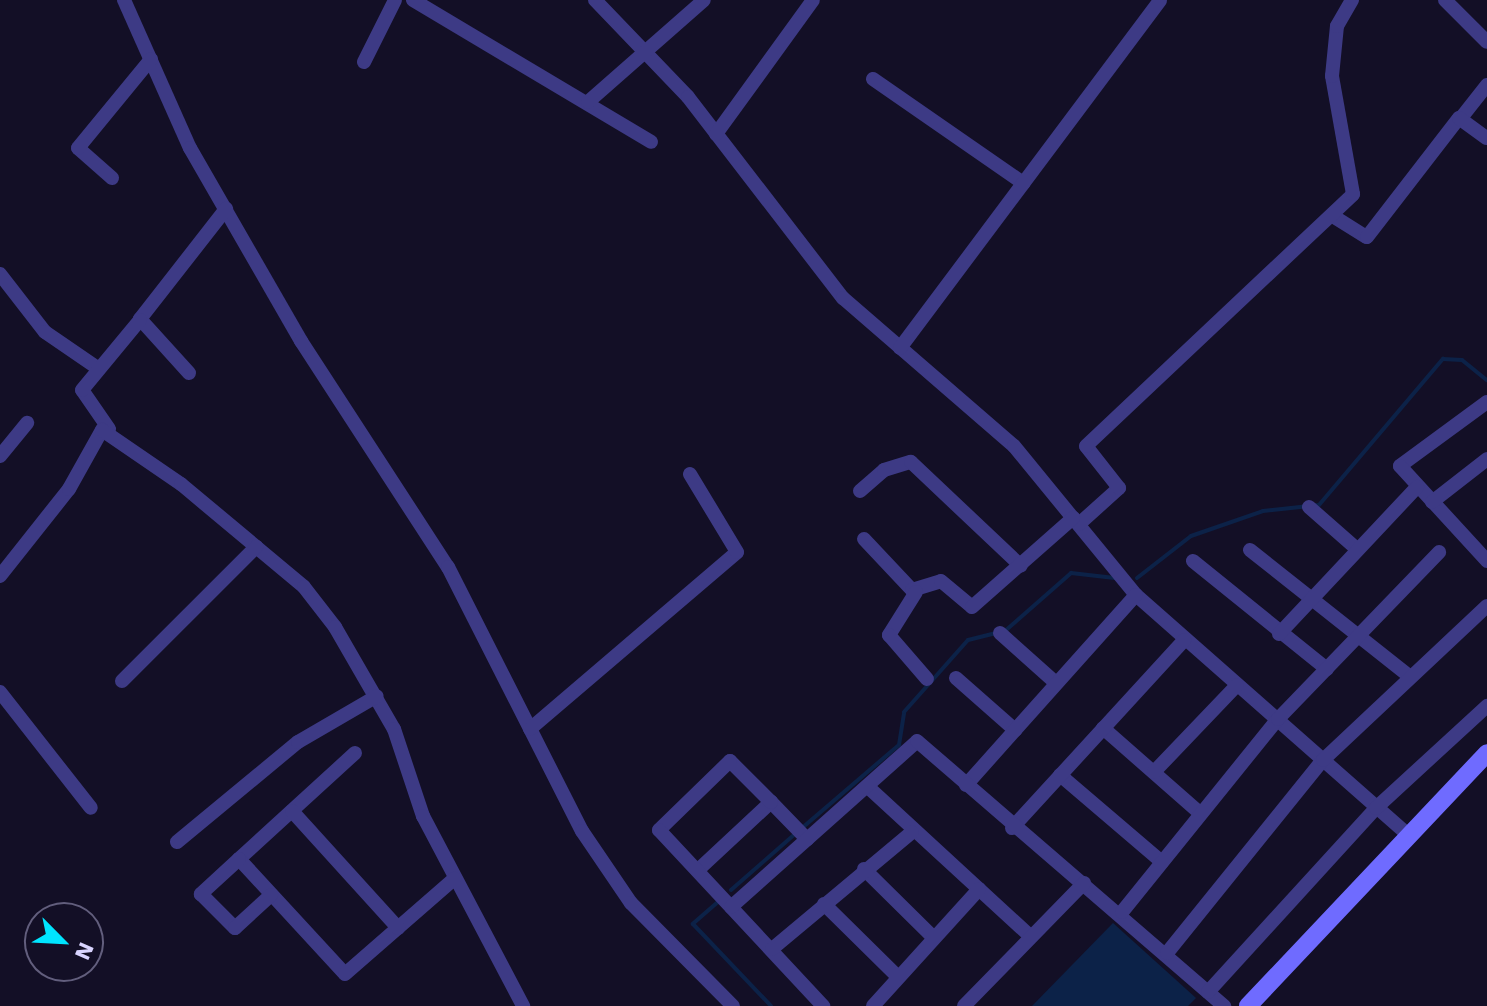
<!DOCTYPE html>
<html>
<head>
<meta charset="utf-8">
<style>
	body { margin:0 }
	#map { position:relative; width:1487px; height:1006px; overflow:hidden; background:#130f26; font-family:"Work Sans",sans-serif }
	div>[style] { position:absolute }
	.water>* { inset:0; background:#0c2248 }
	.stream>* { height:4px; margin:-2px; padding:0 2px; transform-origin:2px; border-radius:2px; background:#0c2248 }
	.street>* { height:14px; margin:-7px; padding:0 7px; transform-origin:7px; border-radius:7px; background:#3d3a85 }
	.secondary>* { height:18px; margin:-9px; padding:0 9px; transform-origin:9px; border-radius:9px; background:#6f6bff }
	span { translate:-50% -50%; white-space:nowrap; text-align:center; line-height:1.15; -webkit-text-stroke:7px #130f26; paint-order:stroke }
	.north { position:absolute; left:24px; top:902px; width:80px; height:80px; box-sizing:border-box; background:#130f26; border:2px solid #625e7d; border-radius:50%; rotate:114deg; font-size:22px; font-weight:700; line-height:32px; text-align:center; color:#d9d4ff }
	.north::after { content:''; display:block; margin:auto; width:28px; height:36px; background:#00e5ff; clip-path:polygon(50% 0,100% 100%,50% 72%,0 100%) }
</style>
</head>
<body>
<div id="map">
	<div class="water">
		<div style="clip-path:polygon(1113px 923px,1196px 998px,1188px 1006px,1032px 1006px)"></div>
	</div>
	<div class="stream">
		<div style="left:1137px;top:578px;width:68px;rotate:-37.9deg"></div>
		<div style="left:1191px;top:536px;width:76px;rotate:-19.1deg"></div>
		<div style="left:1263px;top:511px;width:56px;rotate:-6.1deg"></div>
		<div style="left:1319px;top:505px;width:192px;rotate:-49.7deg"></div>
		<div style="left:1443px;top:359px;width:19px;rotate:3deg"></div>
		<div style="left:1462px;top:360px;width:32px;rotate:39deg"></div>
		<div style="left:1005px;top:631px;width:88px;rotate:-41.3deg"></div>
		<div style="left:1071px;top:573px;width:44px;rotate:6.5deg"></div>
		<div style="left:802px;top:828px;width:128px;rotate:-40.6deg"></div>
		<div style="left:899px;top:745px;width:33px;rotate:-81deg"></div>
		<div style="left:904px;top:712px;width:96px;rotate:-48.4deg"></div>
		<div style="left:968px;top:640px;width:30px;rotate:-14deg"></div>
		<div style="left:731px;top:890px;width:85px;rotate:-41.2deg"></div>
		<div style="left:719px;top:901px;width:35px;rotate:139deg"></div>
		<div style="left:693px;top:924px;width:113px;rotate:46.4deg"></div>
	</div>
	<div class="street">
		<div style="left:124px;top:0;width:162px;rotate:66deg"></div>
		<div style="left:190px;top:148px;width:223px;rotate:60.1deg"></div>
		<div style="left:301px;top:341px;width:270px;rotate:57deg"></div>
		<div style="left:448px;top:567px;width:296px;rotate:63.1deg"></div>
		<div style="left:582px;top:831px;width:87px;rotate:55.8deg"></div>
		<div style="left:631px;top:903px;width:145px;rotate:45.3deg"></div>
		<div style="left:413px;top:0;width:277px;rotate:30.8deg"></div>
		<div style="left:595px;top:0;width:134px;rotate:46.2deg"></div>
		<div style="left:688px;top:97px;width:254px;rotate:52.4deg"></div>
		<div style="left:843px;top:298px;width:226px;rotate:40.9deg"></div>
		<div style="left:1014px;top:446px;width:193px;rotate:50.7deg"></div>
		<div style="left:1136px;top:595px;width:363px;rotate:41.4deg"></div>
		<div style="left:1445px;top:0;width:59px;rotate:45deg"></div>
		<div style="left:364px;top:62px;width:69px;rotate:-63.4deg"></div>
		<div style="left:873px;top:79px;width:183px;rotate:34.7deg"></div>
		<div style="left:588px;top:102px;width:154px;rotate:-41.3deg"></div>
		<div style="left:1461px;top:118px;width:42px;rotate:-51.8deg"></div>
		<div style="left:716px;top:134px;width:165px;rotate:-54.1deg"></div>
		<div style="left:112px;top:178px;width:45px;rotate:-138.6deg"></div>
		<div style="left:78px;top:148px;width:115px;rotate:-50.6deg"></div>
		<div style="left:1336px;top:218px;width:36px;rotate:32deg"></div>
		<div style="left:1367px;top:237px;width:150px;rotate:-52.3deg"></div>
		<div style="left:1459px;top:118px;width:34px;rotate:36deg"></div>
		<div style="left:0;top:274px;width:73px;rotate:52.2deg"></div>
		<div style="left:45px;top:332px;width:65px;rotate:34.4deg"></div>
		<div style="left:900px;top:348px;width:434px;rotate:-53.2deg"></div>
		<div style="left:189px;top:373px;width:73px;rotate:-132.2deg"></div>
		<div style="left:140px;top:319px;width:140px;rotate:-52deg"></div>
		<div style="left:1487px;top:402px;width:108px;rotate:143.7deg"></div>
		<div style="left:1400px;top:466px;width:129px;rotate:47.5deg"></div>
		<div style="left:109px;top:429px;width:47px;rotate:-124.7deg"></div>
		<div style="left:82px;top:390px;width:91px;rotate:-50.4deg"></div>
		<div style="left:0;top:456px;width:43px;rotate:-50.7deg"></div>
		<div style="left:860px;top:491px;width:32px;rotate:-41deg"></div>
		<div style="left:884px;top:470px;width:28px;rotate:-17deg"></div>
		<div style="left:911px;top:462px;width:151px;rotate:43.4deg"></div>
		<div style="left:1432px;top:502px;width:70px;rotate:-38deg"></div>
		<div style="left:1309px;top:507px;width:64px;rotate:41.2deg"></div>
		<div style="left:1079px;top:524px;width:54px;rotate:-42deg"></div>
		<div style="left:1119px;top:488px;width:53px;rotate:-128.2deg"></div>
		<div style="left:1086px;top:446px;width:367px;rotate:-43.3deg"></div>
		<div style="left:1353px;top:194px;width:120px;rotate:-100.1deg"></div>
		<div style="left:1332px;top:76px;width:50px;rotate:-84.3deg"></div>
		<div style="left:1337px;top:26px;width:30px;rotate:-60deg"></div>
		<div style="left:864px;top:539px;width:70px;rotate:46.7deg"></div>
		<div style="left:912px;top:590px;width:30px;rotate:-17deg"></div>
		<div style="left:941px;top:581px;width:40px;rotate:40deg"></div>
		<div style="left:972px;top:607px;width:135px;rotate:-41.4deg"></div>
		<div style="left:1250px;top:550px;width:203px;rotate:38.4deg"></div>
		<div style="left:1193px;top:561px;width:172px;rotate:38.9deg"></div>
		<div style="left:0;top:576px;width:111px;rotate:-51.6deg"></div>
		<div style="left:69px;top:489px;width:68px;rotate:-60.8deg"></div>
		<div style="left:102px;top:430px;width:96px;rotate:34.4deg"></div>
		<div style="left:181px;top:484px;width:160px;rotate:39.9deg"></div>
		<div style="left:304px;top:587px;width:51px;rotate:52.2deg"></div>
		<div style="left:335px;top:627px;width:118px;rotate:60deg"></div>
		<div style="left:394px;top:729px;width:92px;rotate:71.6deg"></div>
		<div style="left:423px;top:816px;width:215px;rotate:62.2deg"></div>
		<div style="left:916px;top:592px;width:51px;rotate:122.1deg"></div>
		<div style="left:889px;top:635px;width:58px;rotate:49.2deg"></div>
		<div style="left:1000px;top:633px;width:75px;rotate:41.8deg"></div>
		<div style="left:1279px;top:634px;width:202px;rotate:-46.8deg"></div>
		<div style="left:956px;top:678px;width:79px;rotate:41.4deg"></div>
		<div style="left:122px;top:681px;width:190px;rotate:-45deg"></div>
		<div style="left:0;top:692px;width:147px;rotate:51.9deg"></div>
		<div style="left:1103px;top:728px;width:130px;rotate:41.3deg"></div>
		<div style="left:530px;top:729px;width:272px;rotate:-40.5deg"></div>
		<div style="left:737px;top:552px;width:91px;rotate:-121.1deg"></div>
		<div style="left:355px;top:753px;width:157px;rotate:137.6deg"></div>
		<div style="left:239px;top:859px;width:156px;rotate:47.3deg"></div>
		<div style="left:345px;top:974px;width:145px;rotate:-41.1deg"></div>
		<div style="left:1154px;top:772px;width:120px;rotate:-46.3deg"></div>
		<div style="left:1060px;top:775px;width:134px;rotate:40.5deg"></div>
		<div style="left:966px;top:785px;width:255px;rotate:-48.2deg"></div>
		<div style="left:868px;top:787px;width:220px;rotate:42.6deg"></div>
		<div style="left:771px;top:802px;width:52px;rotate:45.8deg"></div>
		<div style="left:292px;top:811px;width:158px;rotate:47.8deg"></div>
		<div style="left:1012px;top:828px;width:255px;rotate:-47.5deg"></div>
		<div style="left:177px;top:842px;width:157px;rotate:-39.6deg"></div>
		<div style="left:298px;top:742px;width:91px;rotate:-30.2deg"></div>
		<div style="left:239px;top:859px;width:52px;rotate:137.4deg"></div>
		<div style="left:201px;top:894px;width:48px;rotate:45deg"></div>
		<div style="left:235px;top:928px;width:49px;rotate:-42.5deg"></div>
		<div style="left:864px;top:869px;width:95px;rotate:44.6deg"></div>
		<div style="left:698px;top:870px;width:100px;rotate:-43deg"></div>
		<div style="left:771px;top:802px;width:58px;rotate:-135deg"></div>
		<div style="left:730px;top:761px;width:99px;rotate:135.8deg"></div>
		<div style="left:659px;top:830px;width:241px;rotate:47deg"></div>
		<div style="left:824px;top:904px;width:104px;rotate:44.6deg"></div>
		<div style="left:731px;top:907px;width:249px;rotate:-41.7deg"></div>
		<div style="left:917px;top:741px;width:406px;rotate:40.8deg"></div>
		<div style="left:1122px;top:912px;width:248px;rotate:-51.1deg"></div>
		<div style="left:1278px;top:719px;width:232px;rotate:-46deg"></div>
		<div style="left:772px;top:949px;width:182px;rotate:-39.9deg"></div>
		<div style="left:1167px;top:953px;width:248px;rotate:-51.1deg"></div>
		<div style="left:1323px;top:760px;width:225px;rotate:-43.2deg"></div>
		<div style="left:1208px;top:992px;width:249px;rotate:-47.6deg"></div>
		<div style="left:1376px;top:808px;width:151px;rotate:-42.6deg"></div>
		<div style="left:873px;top:1006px;width:158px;rotate:-47.8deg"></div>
		<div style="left:964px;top:1006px;width:172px;rotate:-45.7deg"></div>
	</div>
	<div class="secondary">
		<div style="left:1248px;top:1006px;width:348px;rotate:-46.6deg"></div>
	</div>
	<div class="north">N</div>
</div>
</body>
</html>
